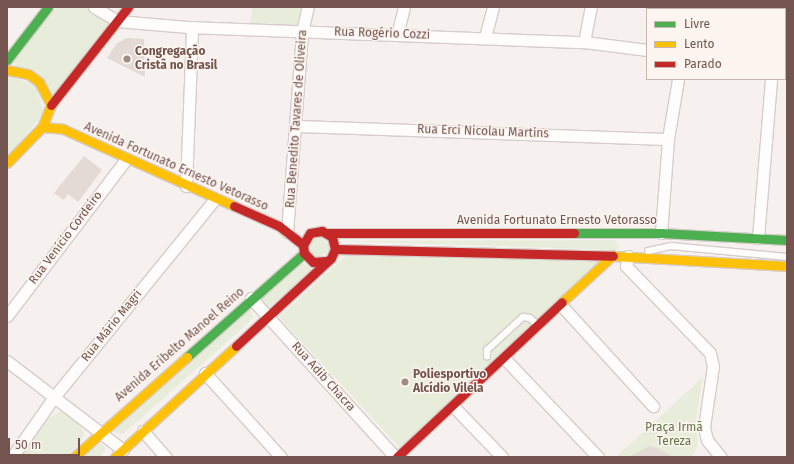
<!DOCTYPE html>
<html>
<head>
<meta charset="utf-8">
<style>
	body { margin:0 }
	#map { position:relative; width:794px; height:464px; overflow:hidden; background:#f6f1ee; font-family:"Fira Sans",sans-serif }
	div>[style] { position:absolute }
	.green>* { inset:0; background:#e8ecda }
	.building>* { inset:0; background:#e3d9d5 }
	.roads { filter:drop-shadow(1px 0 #d5cdca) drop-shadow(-1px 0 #d5cdca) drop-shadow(0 1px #d5cdca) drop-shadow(0 -1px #d5cdca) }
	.lane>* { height:5.5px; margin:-2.75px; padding:0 2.75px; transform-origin:2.75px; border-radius:2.75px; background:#fefdfc }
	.street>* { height:11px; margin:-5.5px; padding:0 5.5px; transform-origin:5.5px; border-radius:5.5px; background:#fefdfc }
	.fast>* { height:9px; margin:-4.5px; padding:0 4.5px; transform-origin:4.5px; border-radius:4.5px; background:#4caf50 }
	.slow>* { height:9px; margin:-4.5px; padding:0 4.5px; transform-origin:4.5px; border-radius:4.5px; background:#ffc107 }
	.jam>* { height:9px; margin:-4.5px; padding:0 4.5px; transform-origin:4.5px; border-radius:4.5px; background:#c62828 }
	.dots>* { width:11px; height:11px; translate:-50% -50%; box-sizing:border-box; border:2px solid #fdf5f0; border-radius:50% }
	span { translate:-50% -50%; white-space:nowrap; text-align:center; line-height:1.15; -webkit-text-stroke:3px #fdf5f0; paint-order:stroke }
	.street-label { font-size:12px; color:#73544f }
	.poi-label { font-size:12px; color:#73544f; font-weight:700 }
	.left { translate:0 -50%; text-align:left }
	.park-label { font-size:12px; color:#607749 }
	.frame { position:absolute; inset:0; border:8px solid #73544f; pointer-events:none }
	.legend { position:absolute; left:646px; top:8px; width:140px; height:72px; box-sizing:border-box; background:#fdf5f0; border:1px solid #c6b5b0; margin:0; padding:5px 7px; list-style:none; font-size:12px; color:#73544f }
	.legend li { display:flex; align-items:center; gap:8px; height:20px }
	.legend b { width:20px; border:1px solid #c6b5b0 }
	.scale { position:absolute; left:8px; top:438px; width:72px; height:18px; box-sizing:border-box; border:2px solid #73544f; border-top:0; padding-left:5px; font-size:12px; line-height:14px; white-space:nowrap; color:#73544f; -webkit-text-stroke:3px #fdf5f0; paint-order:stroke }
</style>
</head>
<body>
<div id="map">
	<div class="green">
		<div style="clip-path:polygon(55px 7px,85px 7px,110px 22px,53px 97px,12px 63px)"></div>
		<div style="clip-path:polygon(253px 7px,304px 7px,301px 26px,250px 23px)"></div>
		<div style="clip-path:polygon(7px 75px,36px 86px,44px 113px,7px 158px)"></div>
		<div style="clip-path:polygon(316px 234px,333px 249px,315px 259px,307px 242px)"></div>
		<div style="clip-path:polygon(614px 240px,619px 246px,617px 250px,334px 241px)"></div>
		<div style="clip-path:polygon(348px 254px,600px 261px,400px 448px,279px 317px)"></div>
		<div style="clip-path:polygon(303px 263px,313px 271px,266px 309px,259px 301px)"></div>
		<div style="clip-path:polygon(249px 306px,253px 317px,245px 326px,123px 434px,112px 432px)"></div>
		<div style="clip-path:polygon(703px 377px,696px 418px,698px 445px,692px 457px,616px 457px)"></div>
		<div style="clip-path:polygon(63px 410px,80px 425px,84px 433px,80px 443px,65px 457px,18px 457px,43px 421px)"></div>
		<div style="clip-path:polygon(101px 443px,106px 449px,100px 457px,82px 457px)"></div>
	</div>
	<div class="building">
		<div style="clip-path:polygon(127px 38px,144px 39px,145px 77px,107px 58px,117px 43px)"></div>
		<div style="clip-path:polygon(84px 156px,102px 170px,78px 202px,68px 194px,64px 200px,54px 193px)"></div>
		<div style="clip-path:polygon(650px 446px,657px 448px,673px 457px,628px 457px)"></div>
	</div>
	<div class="roads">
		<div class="lane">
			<div style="left:648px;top:251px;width:24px;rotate:-12deg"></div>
			<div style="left:671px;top:246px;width:117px;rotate:5.4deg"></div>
			<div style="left:487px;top:357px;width:7px;rotate:-90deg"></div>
			<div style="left:487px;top:350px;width:49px;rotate:-42.5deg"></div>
			<div style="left:523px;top:317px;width:7px;rotate:8deg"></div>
			<div style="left:530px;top:318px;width:9px;rotate:41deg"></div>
		</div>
		<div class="street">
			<div style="left:94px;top:7px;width:27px;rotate:31deg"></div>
			<div style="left:117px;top:21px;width:71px;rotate:4.8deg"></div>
			<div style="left:188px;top:27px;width:396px;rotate:2.2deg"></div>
			<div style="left:584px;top:42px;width:64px;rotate:7.2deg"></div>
			<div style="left:692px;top:9px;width:2px;rotate:-63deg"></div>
			<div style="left:785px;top:9px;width:2px;rotate:-90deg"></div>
			<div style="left:397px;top:35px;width:29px;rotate:-76deg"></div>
			<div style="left:485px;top:37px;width:31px;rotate:-75deg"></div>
			<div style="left:584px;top:42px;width:36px;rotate:-79deg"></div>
			<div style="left:785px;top:59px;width:2px"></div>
			<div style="left:297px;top:126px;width:371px;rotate:2deg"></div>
			<div style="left:186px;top:186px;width:159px;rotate:-87.8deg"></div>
			<div style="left:287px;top:232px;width:201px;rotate:-85.7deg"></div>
			<div style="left:302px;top:32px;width:26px;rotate:-77deg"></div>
			<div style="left:661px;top:233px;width:94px;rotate:-85.7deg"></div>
			<div style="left:668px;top:139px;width:61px;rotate:-80.5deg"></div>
			<div style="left:758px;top:238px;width:160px;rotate:-85.3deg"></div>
			<div style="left:628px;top:256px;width:10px;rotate:101deg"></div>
			<div style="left:626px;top:266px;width:121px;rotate:46deg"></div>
			<div style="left:710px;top:353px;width:13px;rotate:77deg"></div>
			<div style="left:713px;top:366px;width:62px;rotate:98.4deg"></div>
			<div style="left:704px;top:427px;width:13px;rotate:77deg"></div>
			<div style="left:707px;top:440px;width:22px;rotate:51deg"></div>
			<div style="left:251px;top:298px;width:215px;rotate:47.8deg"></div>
			<div style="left:561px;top:305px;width:137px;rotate:47.7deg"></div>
			<div style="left:7px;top:316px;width:197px;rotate:-52.8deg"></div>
			<div style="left:504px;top:358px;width:137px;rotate:46.5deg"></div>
			<div style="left:7px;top:361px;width:146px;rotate:37.5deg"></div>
			<div style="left:205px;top:373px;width:113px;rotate:47.9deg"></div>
			<div style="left:453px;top:406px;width:71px;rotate:46.1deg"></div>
			<div style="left:143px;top:431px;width:35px;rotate:49deg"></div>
			<div style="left:12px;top:457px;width:73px;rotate:-55deg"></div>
			<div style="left:54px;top:397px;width:255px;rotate:-50.9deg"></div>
		</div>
		<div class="fast">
			<div style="left:7px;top:60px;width:67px;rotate:-52.3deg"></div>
			<div style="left:574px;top:233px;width:87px"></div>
			<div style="left:661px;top:233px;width:126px;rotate:3.2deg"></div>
			<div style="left:187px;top:357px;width:157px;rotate:-41.6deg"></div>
		</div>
		<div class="slow">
			<div style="left:7px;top:70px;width:21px;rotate:11deg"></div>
			<div style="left:28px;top:74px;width:14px;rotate:36deg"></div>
			<div style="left:39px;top:82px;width:26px;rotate:62deg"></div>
			<div style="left:51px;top:105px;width:24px;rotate:112deg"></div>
			<div style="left:42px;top:127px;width:50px;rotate:134.2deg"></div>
			<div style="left:42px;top:127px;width:21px;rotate:5deg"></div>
			<div style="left:63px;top:129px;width:188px;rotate:24.2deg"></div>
			<div style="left:613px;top:256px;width:174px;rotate:3.3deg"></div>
			<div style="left:562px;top:302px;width:69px;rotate:-42.7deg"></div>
			<div style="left:74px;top:457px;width:151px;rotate:-41.5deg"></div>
			<div style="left:115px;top:457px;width:164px;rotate:-42.5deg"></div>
		</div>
		<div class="jam">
			<div style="left:51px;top:105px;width:125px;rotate:-51.8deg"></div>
			<div style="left:234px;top:206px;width:49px;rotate:24deg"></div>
			<div style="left:279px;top:226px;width:31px;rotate:38deg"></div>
			<div style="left:327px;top:233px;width:247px"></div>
			<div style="left:335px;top:249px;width:278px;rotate:1.4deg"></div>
			<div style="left:236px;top:346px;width:129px;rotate:-42.8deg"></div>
			<div style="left:331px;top:258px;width:10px;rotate:-66deg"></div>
			<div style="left:335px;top:249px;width:12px;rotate:-104deg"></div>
			<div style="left:332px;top:237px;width:12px;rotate:-149deg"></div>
			<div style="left:322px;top:231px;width:12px;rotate:171deg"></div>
			<div style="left:310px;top:233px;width:14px;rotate:120deg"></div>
			<div style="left:303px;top:245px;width:8px;rotate:83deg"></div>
			<div style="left:304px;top:253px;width:13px;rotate:45deg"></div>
			<div style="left:313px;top:262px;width:13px;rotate:-4deg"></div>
			<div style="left:397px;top:457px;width:226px;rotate:-43.2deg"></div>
		</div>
	</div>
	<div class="dots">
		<div style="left:127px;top:59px;background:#a18b87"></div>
		<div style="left:405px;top:382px;background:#a18b87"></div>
	</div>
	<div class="street-label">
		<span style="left:382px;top:34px;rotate:2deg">Rua Rogério Cozzi</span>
		<span style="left:297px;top:119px;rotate:-86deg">Rua Benedito Tavares de Oliveira</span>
		<span style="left:483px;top:132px;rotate:2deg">Rua Erci Nicolau Martins</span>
		<span style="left:176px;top:167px;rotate:24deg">Avenida Fortunato Ernesto Vetorasso</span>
		<span style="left:557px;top:221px">Avenida Fortunato Ernesto Vetorasso</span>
		<span style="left:66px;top:238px;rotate:-53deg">Rua Venício Cordeiro</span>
		<span style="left:112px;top:326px;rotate:-51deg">Rua Mário Magri</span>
		<span style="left:180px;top:345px;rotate:-41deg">Avenida Eribelto Manoel Reino</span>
		<span style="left:323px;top:377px;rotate:48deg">Rua Adib Chacra</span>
	</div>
	<div class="poi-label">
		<span class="left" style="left:135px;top:59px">Congregação<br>Cristã no Brasil</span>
		<span class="left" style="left:413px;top:382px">Poliesportivo<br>Alcídio Vilela</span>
	</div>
	<div class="park-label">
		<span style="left:674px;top:435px">Praça Irmã<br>Tereza</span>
	</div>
	<div class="frame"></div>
	<ul class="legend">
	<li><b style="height:5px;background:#4caf50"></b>Livre</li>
	<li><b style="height:5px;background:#ffc107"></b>Lento</li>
	<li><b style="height:5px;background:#c62828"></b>Parado</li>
	</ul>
	<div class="scale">50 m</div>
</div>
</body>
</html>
